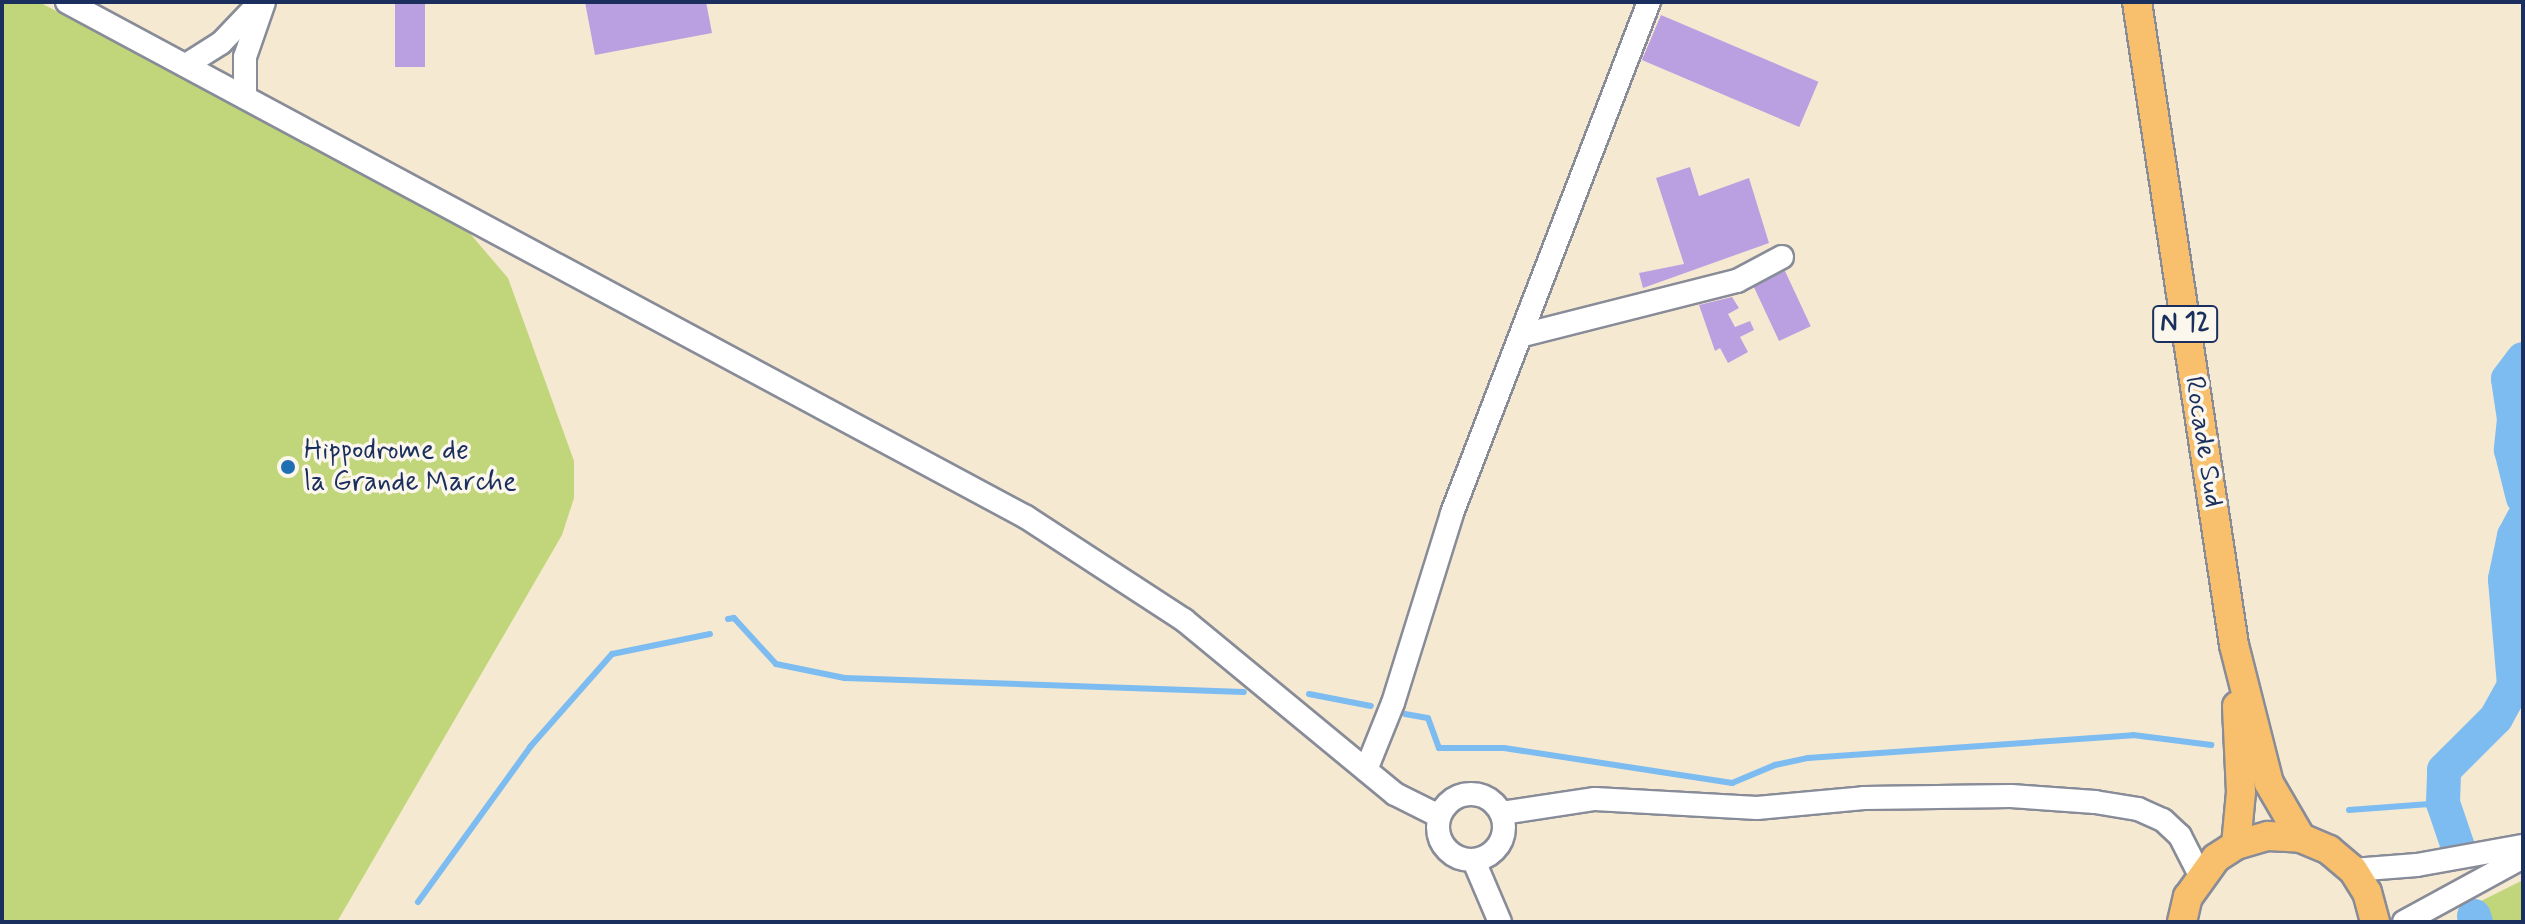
<!DOCTYPE html>
<html>
<head>
<meta charset="utf-8">
<style>
	body { margin:0 }
	#map { position:relative; width:2525px; height:924px; overflow:hidden; background:#f6e9d2; font-family:Mynerve,sans-serif }
	div>[style] { position:absolute }
	.green>* { inset:0; background:#c1d67a }
	.stream>* { height:6px; margin:-3px; padding:0 3px; transform-origin:3px; border-radius:3px; background:#7dbcf1 }
	.river>* { height:34px; margin:-17px; padding:0 17px; transform-origin:17px; border-radius:17px; background:#7dbcf1 }
	.building>* { inset:0; background:#baa0e1; transform-origin:0 0 }
	.roads { filter:drop-shadow(2px 0 #888c98) drop-shadow(-2px 0 #888c98) drop-shadow(0 2px #888c98) drop-shadow(0 -2px #888c98) }
	.minor>* { height:22px; margin:-11px; padding:0 11px; transform-origin:11px; border-radius:11px; background:#fff }
	.minor>.ring { margin:-11px; padding:0; box-sizing:content-box; background:none; border:22px solid #fff; border-radius:50% }
	.major>* { height:28px; margin:-14px; padding:0 14px; transform-origin:14px; border-radius:14px; background:#f8bf6c }
	.dots>* { width:22px; height:22px; translate:-50% -50%; box-sizing:border-box; border:4px solid #fbf7ec; border-radius:50% }
	span { translate:-50% -50%; white-space:nowrap; text-align:center; line-height:1.15; -webkit-text-stroke:7px #fbf7ec; paint-order:stroke }
	.shield-label span { padding:2px 6px; background:#fbf7ec; border:2px solid; border-radius:6px; -webkit-text-stroke-width:0 }
	.shield-label { font-size:26px; color:#1b2f5e; font-weight:700 }
	.street-label { font-size:28px; color:#1b2f5e }
	.poi-label { font-size:28px; color:#1b2f5e }
	.left { translate:0 -50%; text-align:left }
	.frame { position:absolute; inset:0; border:4px solid #1b2f5e; pointer-events:none }
</style>
</head>
<body>
<div id="map">
	<div class="green">
		<div style="clip-path:polygon(2px 2px,39px 2px,434px 211px,466px 229px,508px 278px,574px 461px,574px 498px,562px 535px,337px 922px,2px 922px)"></div>
		<div style="clip-path:polygon(2523px 880px,2523px 922px,2462px 922px,2457px 913px)"></div>
	</div>
	<div class="stream">
		<div style="left:728px;top:619px;width:6px;rotate:-9deg"></div>
		<div style="left:734px;top:618px;width:62px;rotate:47.6deg"></div>
		<div style="left:776px;top:664px;width:70px;rotate:11.5deg"></div>
		<div style="left:845px;top:678px;width:399px;rotate:2deg"></div>
		<div style="left:1309px;top:694px;width:63px;rotate:11deg"></div>
		<div style="left:1405px;top:714px;width:23px;rotate:10deg"></div>
		<div style="left:1428px;top:718px;width:32px;rotate:70deg"></div>
		<div style="left:1439px;top:748px;width:65px"></div>
		<div style="left:1504px;top:748px;width:231px;rotate:8.7deg"></div>
		<div style="left:1732px;top:783px;width:47px;rotate:-22.7deg"></div>
		<div style="left:1775px;top:765px;width:34px;rotate:-12deg"></div>
		<div style="left:1808px;top:758px;width:326px;rotate:-4deg"></div>
		<div style="left:2133px;top:735px;width:79px;rotate:7.3deg"></div>
		<div style="left:2349px;top:810px;width:94px;rotate:-4.3deg"></div>
		<div style="left:418px;top:902px;width:191px;rotate:-54.1deg"></div>
		<div style="left:530px;top:747px;width:124px;rotate:-48.6deg"></div>
		<div style="left:612px;top:654px;width:100px;rotate:-11.5deg"></div>
	</div>
	<div class="river">
		<div style="left:2523px;top:359px;width:25px;rotate:127deg"></div>
		<div style="left:2508px;top:379px;width:40px;rotate:81.5deg"></div>
		<div style="left:2514px;top:419px;width:31px;rotate:96deg"></div>
		<div style="left:2511px;top:450px;width:49px;rotate:76deg"></div>
		<div style="left:2458px;top:847px;width:46px;rotate:-108.8deg"></div>
		<div style="left:2443px;top:803px;width:33px;rotate:-88deg"></div>
		<div style="left:2444px;top:770px;width:74px;rotate:-45deg"></div>
		<div style="left:2496px;top:718px;width:38px;rotate:-61deg"></div>
		<div style="left:2514px;top:685px;width:106px;rotate:-94.9deg"></div>
		<div style="left:2505px;top:579px;width:44px;rotate:-78.2deg"></div>
		<div style="left:2514px;top:536px;width:19px;rotate:-62deg"></div>
		<div style="left:2474px;top:916px;width:6px;rotate:72deg"></div>
	</div>
	<div class="building">
		<div style="left:395px;top:2px;width:30px;height:65px"></div>
		<div style="clip-path:polygon(585px 2px,706px 2px,712px 33px,595px 55px)"></div>
		<div style="left:1661px;top:15px;width:171px;height:49px;rotate:23deg"></div>
		<div style="clip-path:polygon(1690px 167px,1699px 196px,1749px 178px,1769px 243px,1643px 288px,1639px 273px,1684px 264px,1656px 178px)"></div>
		<div style="left:1785px;top:271px;width:61px;height:35px;rotate:65deg"></div>
		<div style="clip-path:polygon(1732px 297px,1739px 308px,1728px 314px,1735px 327px,1750px 321px,1754px 330px,1740px 337px,1748px 352px,1728px 363px,1720px 348px,1715px 351px,1699px 305px)"></div>
	</div>
	<div class="roads">
		<div class="minor">
			<div style="left:67px;top:2px;width:1089px;rotate:28.24deg"></div>
			<div style="left:1026px;top:517px;width:189px;rotate:33.1deg"></div>
			<div style="left:1184px;top:620px;width:273px;rotate:39.5deg"></div>
			<div style="left:1395px;top:794px;width:49px;rotate:26.6deg"></div>
			<div style="left:186px;top:65px;width:41px;rotate:-32.2deg"></div>
			<div style="left:221px;top:43px;width:57px;rotate:-46.4deg"></div>
			<div style="left:245px;top:97px;width:40px;rotate:-90deg"></div>
			<div style="left:245px;top:57px;width:58px;rotate:-70.9deg"></div>
			<div style="left:1523px;top:335px;width:221px;rotate:-14.2deg"></div>
			<div style="left:1737px;top:281px;width:51px;rotate:-28.1deg"></div>
			<div style="left:1366px;top:770px;width:72px;rotate:-68.1deg"></div>
			<div style="left:1393px;top:703px;width:199px;rotate:-72.7deg"></div>
			<div style="left:1452px;top:513px;width:548px;rotate:-68.92deg"></div>
			<div class="ring" style="left:1438px;top:794px;width:44px;height:44px"></div>
			<div style="left:1502px;top:813px;width:94px;rotate:-8.6deg"></div>
			<div style="left:1595px;top:799px;width:162px;rotate:3.2deg"></div>
			<div style="left:1757px;top:808px;width:107px;rotate:-5.3deg"></div>
			<div style="left:1864px;top:798px;width:147px;rotate:-0.8deg"></div>
			<div style="left:2011px;top:796px;width:84px;rotate:4.1deg"></div>
			<div style="left:2095px;top:802px;width:44px;rotate:9.2deg"></div>
			<div style="left:2138px;top:809px;width:27px;rotate:24deg"></div>
			<div style="left:2163px;top:820px;width:23px;rotate:43deg"></div>
			<div style="left:2180px;top:836px;width:44px;rotate:62.9deg"></div>
			<div style="left:1474px;top:861px;width:66px;rotate:66.9deg"></div>
			<div style="left:2353px;top:870px;width:64px;rotate:-4.5deg"></div>
			<div style="left:2417px;top:865px;width:108px;rotate:-10.2deg"></div>
			<div style="left:2404px;top:922px;width:136px;rotate:-28.6deg"></div>
		</div>
		<div class="major">
			<div style="left:2137px;top:2px;width:650px;rotate:81.42deg"></div>
			<div style="left:2234px;top:645px;width:142px;rotate:75.8deg"></div>
			<div style="left:2269px;top:783px;width:64px;rotate:59.8deg"></div>
			<div style="left:2236px;top:845px;width:53px;rotate:-84.6deg"></div>
			<div style="left:2241px;top:792px;width:86px;rotate:-92.7deg"></div>
			<div style="left:2182px;top:922px;width:26px;rotate:-77deg"></div>
			<div style="left:2188px;top:897px;width:48px;rotate:-54.3deg"></div>
			<div style="left:2216px;top:858px;width:24px;rotate:-33deg"></div>
			<div style="left:2236px;top:845px;width:33px;rotate:-16deg"></div>
			<div style="left:2268px;top:836px;width:33px;rotate:3deg"></div>
			<div style="left:2301px;top:838px;width:30px;rotate:23deg"></div>
			<div style="left:2329px;top:850px;width:31px;rotate:40deg"></div>
			<div style="left:2353px;top:870px;width:26px;rotate:58deg"></div>
			<div style="left:2367px;top:892px;width:31px;rotate:75deg"></div>
		</div>
	</div>
	<div class="dots">
		<div style="left:288px;top:467px;background:#1f6fb2"></div>
	</div>
	<div class="shield-label">
		<span style="left:2185px;top:324px">N 12</span>
	</div>
	<div class="street-label">
		<span style="left:2203px;top:442px;rotate:81deg">Rocade Sud</span>
	</div>
	<div class="poi-label">
		<span class="left" style="left:304px;top:467px">Hippodrome de<br>la Grande Marche</span>
	</div>
	<div class="frame"></div>
</div>
</body>
</html>
